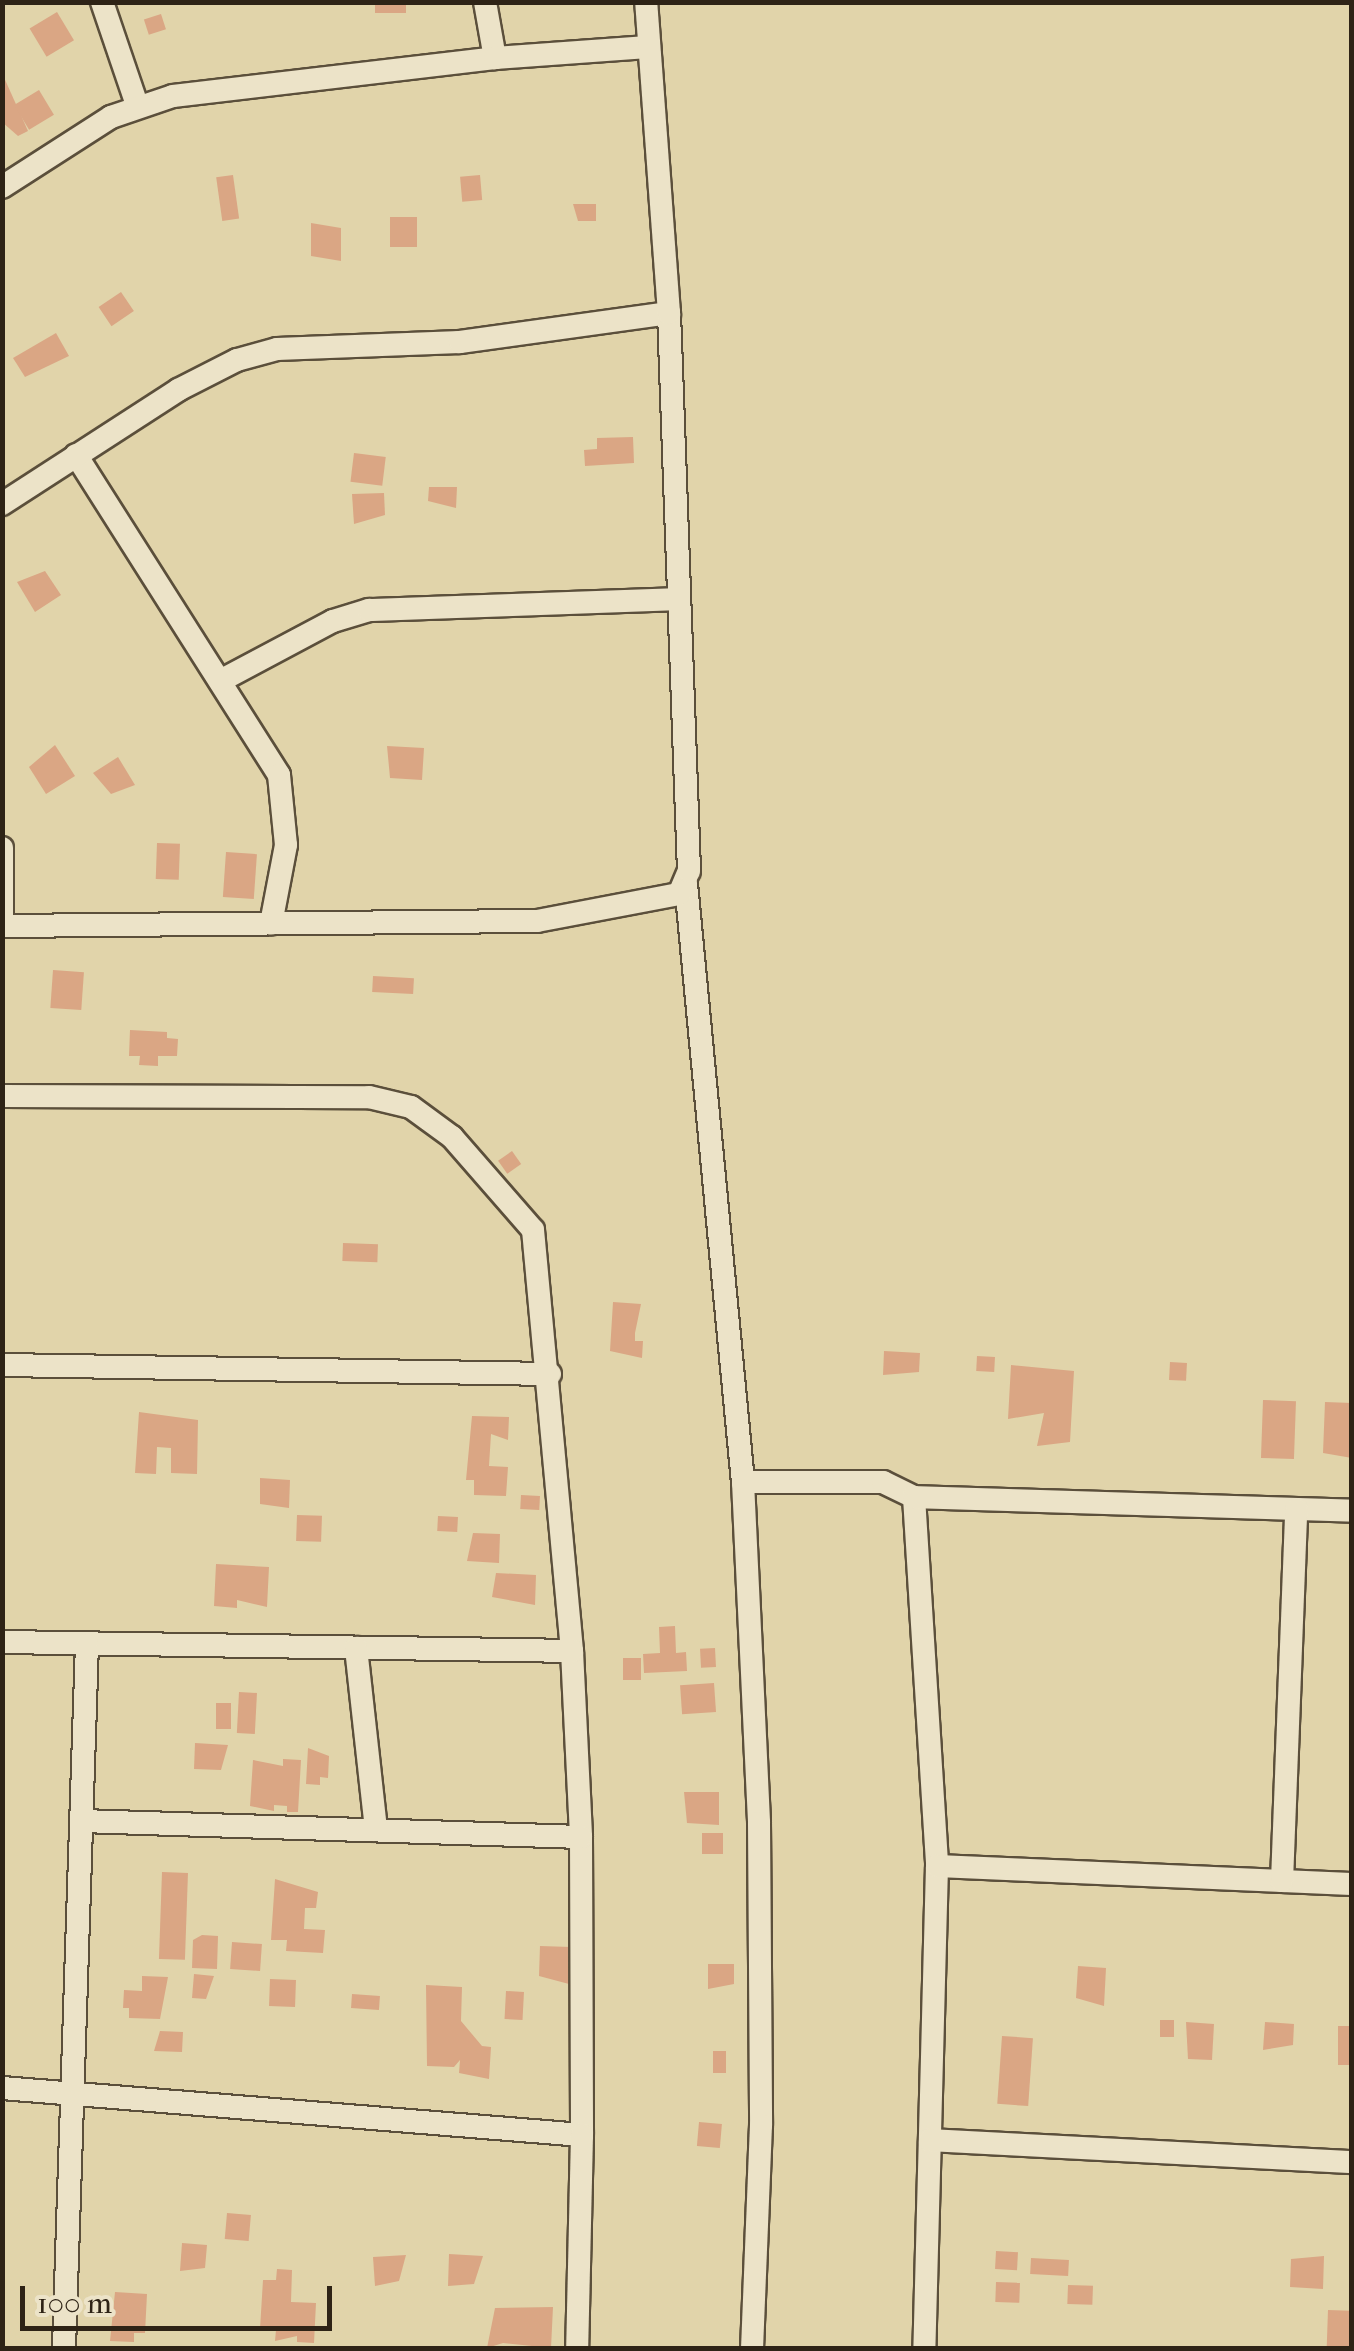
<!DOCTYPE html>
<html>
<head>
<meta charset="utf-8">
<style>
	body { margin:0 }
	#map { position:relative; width:1354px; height:2351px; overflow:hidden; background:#e1d4aa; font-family:"IM FELL French Canon",serif }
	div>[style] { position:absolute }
	.building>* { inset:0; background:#daa684; transform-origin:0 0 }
	.roads { filter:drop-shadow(2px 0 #5b4f3b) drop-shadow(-2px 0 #5b4f3b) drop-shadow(0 2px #5b4f3b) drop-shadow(0 -2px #5b4f3b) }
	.minor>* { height:22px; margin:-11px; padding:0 11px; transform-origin:11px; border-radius:11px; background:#ece3c8 }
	span { translate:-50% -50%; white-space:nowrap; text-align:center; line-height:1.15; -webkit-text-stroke:8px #ece3c8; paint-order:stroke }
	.frame { position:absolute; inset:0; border:5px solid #2e2316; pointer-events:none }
	.scale { position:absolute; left:20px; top:2286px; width:312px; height:45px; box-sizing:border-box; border:5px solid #2e2316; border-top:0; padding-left:12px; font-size:30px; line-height:35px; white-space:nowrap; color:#2e2316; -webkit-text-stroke:8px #ece3c8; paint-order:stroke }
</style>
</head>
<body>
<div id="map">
	<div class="building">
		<div style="left:375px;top:2px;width:31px;height:11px"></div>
		<div style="left:57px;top:12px;width:33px;height:32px;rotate:59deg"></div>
		<div style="left:161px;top:14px;width:16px;height:18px;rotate:72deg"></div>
		<div style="clip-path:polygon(2px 73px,28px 131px,18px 136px,2px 122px)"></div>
		<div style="left:39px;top:90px;width:29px;height:29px;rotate:59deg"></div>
		<div style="left:233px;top:175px;width:44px;height:17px;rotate:82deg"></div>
		<div style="left:480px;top:175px;width:25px;height:20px;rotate:85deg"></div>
		<div style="clip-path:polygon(573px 204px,596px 204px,596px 221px,578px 221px)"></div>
		<div style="left:390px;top:217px;width:27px;height:30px"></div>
		<div style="clip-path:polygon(311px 223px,341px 228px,341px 261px,311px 256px)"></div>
		<div style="left:121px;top:292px;width:23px;height:27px;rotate:56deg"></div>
		<div style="clip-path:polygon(56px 333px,69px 356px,25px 377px,13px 358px)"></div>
		<div style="clip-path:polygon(633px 437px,634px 463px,585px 466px,584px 450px,597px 449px,597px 438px)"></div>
		<div style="left:354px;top:453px;width:32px;height:29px;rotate:7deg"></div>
		<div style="clip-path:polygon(429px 487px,457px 487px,456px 508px,428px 501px)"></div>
		<div style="clip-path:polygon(384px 493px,385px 515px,354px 524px,352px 494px)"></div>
		<div style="clip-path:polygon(45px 571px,61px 595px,35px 612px,17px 582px)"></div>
		<div style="clip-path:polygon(55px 745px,75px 776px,46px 794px,29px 767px)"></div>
		<div style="clip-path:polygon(387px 746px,424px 748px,422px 780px,390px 778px)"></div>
		<div style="clip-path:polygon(118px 757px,135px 785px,111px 794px,93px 773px)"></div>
		<div style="left:157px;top:843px;width:23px;height:36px;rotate:2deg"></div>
		<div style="left:226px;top:852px;width:31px;height:45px;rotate:4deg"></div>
		<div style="left:53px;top:970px;width:31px;height:38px;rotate:4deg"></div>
		<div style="left:373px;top:976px;width:41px;height:16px;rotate:3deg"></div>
		<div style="clip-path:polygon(130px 1030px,167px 1032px,167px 1038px,178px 1039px,177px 1056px,158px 1056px,158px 1066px,139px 1065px,140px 1056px,129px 1056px)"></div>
		<div style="left:512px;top:1151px;width:16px;height:17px;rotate:55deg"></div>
		<div style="left:343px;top:1243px;width:35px;height:18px;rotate:2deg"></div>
		<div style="clip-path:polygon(613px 1302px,641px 1304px,635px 1333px,635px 1341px,643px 1341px,642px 1358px,610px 1351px)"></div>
		<div style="clip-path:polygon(884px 1351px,920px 1353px,919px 1372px,883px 1375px)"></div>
		<div style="left:977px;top:1356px;width:18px;height:15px;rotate:3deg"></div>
		<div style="left:1170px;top:1362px;width:17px;height:18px;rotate:3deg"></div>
		<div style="clip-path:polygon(1011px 1365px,1074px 1371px,1070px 1442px,1037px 1446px,1044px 1413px,1008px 1419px)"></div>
		<div style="left:1263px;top:1400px;width:33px;height:58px;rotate:2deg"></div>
		<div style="clip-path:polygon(1325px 1402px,1352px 1403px,1352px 1458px,1323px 1453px)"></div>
		<div style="clip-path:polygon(139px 1412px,198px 1420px,197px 1474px,171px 1473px,171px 1448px,157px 1447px,156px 1474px,135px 1473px)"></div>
		<div style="clip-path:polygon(472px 1416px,509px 1417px,508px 1440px,491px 1434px,489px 1466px,508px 1467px,506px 1496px,474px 1495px,474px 1480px,466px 1480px)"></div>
		<div style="clip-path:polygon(260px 1478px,290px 1480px,289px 1508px,260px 1504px)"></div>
		<div style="left:521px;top:1495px;width:19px;height:14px;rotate:3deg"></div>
		<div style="left:297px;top:1515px;width:25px;height:26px;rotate:2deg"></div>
		<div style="left:438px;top:1516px;width:20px;height:15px;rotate:3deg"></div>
		<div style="clip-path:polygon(473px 1533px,500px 1534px,499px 1563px,467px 1561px)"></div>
		<div style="clip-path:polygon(216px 1564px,269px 1567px,267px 1607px,237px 1600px,237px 1608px,214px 1606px)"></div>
		<div style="clip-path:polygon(496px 1573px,536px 1575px,535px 1605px,492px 1597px)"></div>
		<div style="clip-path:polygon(675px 1626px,676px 1653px,686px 1652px,687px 1671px,644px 1673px,643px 1654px,660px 1653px,659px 1627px)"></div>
		<div style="left:715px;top:1648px;width:19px;height:15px;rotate:87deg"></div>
		<div style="left:623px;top:1658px;width:18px;height:22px"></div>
		<div style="left:714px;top:1683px;width:29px;height:34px;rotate:86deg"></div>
		<div style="left:239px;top:1692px;width:18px;height:41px;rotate:3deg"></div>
		<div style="left:216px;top:1703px;width:15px;height:26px"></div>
		<div style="clip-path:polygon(195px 1743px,228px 1745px,221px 1770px,194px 1769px)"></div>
		<div style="clip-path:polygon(308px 1748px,329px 1756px,328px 1778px,320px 1777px,320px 1785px,306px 1784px)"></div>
		<div style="clip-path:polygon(283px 1759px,301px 1760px,298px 1812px,287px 1812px,287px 1806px,274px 1805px,274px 1811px,250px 1806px,253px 1760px,283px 1766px)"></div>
		<div style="clip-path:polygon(684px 1792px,719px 1792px,719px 1825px,687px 1823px)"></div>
		<div style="left:702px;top:1833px;width:21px;height:21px"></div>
		<div style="left:162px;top:1872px;width:26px;height:87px;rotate:2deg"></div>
		<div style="clip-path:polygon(275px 1879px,318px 1892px,316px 1908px,305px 1908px,304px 1929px,325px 1930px,323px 1953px,286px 1951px,287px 1940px,271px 1940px)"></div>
		<div style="clip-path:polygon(202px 1935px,218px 1936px,217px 1969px,192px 1968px,193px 1940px)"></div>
		<div style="left:232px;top:1942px;width:30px;height:27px;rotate:4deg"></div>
		<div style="clip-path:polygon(540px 1946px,571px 1947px,569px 1984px,539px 1976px)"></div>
		<div style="clip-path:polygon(708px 1964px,734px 1964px,734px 1984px,708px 1989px)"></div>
		<div style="clip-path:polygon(1078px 1966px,1106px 1968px,1104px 2006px,1076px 1998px)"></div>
		<div style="clip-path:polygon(194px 1974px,214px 1976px,206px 1999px,192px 1998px)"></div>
		<div style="clip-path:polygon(142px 1976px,168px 1977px,160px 2019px,129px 2018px,129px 2008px,123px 2008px,124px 1990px,142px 1991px)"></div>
		<div style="left:270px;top:1979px;width:26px;height:27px;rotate:2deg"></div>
		<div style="clip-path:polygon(426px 1985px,462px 1987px,461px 2021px,482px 2046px,491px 2047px,489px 2079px,459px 2073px,460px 2060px,454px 2067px,427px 2066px)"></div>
		<div style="left:506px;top:1991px;width:18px;height:28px;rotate:3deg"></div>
		<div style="left:352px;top:1994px;width:28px;height:14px;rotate:4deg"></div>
		<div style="left:1160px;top:2020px;width:14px;height:17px"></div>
		<div style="clip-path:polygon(1186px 2022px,1214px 2024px,1212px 2060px,1188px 2059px)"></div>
		<div style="clip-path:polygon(1265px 2022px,1294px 2024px,1293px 2045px,1263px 2050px)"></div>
		<div style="left:1338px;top:2026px;width:14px;height:39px"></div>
		<div style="clip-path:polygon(160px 2031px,183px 2032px,182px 2052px,154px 2051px)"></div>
		<div style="left:1002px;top:2036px;width:31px;height:68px;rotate:4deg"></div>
		<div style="left:713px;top:2051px;width:13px;height:22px"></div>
		<div style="left:699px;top:2122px;width:23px;height:24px;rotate:5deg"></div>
		<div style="left:227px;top:2213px;width:24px;height:26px;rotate:5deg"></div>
		<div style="clip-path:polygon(182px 2243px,207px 2245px,205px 2268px,180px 2271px)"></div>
		<div style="left:996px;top:2251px;width:22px;height:18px;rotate:3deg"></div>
		<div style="clip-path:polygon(449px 2254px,483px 2256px,474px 2284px,448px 2286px)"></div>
		<div style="clip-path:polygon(406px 2255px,399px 2281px,375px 2286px,373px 2257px)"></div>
		<div style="clip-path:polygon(1324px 2256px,1323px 2289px,1290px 2287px,1291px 2259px)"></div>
		<div style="left:1031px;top:2258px;width:38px;height:16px;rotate:3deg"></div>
		<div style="clip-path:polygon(277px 2269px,292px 2270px,291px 2302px,316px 2303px,314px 2343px,297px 2342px,297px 2336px,275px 2341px,276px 2330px,260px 2329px,263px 2280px,276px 2280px)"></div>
		<div style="left:996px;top:2282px;width:24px;height:20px;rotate:2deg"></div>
		<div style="left:1068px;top:2285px;width:25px;height:19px;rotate:2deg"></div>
		<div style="clip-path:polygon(115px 2292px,147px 2294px,145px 2333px,134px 2333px,134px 2342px,110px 2341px)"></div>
		<div style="clip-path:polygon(553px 2307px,551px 2348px,503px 2343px,487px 2348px,495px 2308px)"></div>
		<div style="left:1328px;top:2310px;width:23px;height:38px;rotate:2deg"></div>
	</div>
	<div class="roads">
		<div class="minor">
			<div style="left:102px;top:2px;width:109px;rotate:71.2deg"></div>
			<div style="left:485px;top:2px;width:57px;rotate:79.9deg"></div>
			<div style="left:2px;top:187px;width:130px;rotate:-32.7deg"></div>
			<div style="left:111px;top:117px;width:65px;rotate:-18.7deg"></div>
			<div style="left:173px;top:96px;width:324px;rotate:-6.7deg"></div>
			<div style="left:495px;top:58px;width:153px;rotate:-4.1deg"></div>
			<div style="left:76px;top:455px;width:379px;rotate:57.6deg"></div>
			<div style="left:279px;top:775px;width:70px;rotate:84.3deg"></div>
			<div style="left:286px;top:845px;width:80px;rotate:100.8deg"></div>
			<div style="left:2px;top:504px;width:210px;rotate:-32.9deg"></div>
			<div style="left:178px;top:390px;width:66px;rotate:-27deg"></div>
			<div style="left:237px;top:360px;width:41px;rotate:-15.4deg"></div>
			<div style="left:277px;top:349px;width:183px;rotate:-2.2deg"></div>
			<div style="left:460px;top:342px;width:211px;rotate:-7.9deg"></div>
			<div style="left:220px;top:681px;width:128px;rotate:-28deg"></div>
			<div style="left:333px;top:621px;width:38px;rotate:-17deg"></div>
			<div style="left:369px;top:610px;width:308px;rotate:-2deg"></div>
			<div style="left:2px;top:848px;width:68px;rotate:90deg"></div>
			<div style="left:686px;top:884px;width:601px;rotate:84.56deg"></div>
			<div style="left:743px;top:1482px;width:341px;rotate:87.3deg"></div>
			<div style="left:759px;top:1823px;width:302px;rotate:89.6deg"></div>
			<div style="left:761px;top:2125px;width:223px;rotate:92.3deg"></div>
			<div style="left:2px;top:926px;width:535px;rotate:-0.54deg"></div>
			<div style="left:537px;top:921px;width:145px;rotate:-10.8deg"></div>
			<div style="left:679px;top:894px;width:25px;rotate:-67deg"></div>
			<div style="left:689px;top:871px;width:558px;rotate:-92.05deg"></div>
			<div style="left:669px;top:313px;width:312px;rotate:-94.2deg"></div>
			<div style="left:2px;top:1096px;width:367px;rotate:0.2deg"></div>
			<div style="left:369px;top:1097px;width:43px;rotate:13.4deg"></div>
			<div style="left:411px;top:1107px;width:51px;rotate:36.2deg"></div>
			<div style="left:452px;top:1137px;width:123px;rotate:48.9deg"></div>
			<div style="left:533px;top:1230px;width:423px;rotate:84.7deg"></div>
			<div style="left:572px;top:1651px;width:186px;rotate:87.2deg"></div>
			<div style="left:581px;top:1837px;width:298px;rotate:89.8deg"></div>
			<div style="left:2px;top:1365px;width:548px;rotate:0.94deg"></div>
			<div style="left:743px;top:1482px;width:140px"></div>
			<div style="left:883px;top:1482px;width:34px;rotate:26deg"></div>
			<div style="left:914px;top:1497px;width:370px;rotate:86.4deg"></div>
			<div style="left:937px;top:1866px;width:482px;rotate:91.5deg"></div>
			<div style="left:914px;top:1497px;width:438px;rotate:1.8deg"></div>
			<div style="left:2px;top:1642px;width:570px;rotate:0.9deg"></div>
			<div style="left:356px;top:1648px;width:183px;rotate:83.7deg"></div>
			<div style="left:81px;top:1821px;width:500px;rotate:1.83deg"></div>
			<div style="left:937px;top:1866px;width:415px;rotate:2.5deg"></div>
			<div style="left:1282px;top:1881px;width:372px;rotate:-87.8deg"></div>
			<div style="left:2px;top:2088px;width:582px;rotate:4.63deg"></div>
			<div style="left:582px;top:2135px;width:213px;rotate:91.3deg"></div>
			<div style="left:930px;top:2140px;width:423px;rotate:3deg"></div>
			<div style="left:64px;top:2348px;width:703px;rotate:-88.13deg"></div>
		</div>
	</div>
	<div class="frame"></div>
	<div class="scale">100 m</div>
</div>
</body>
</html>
